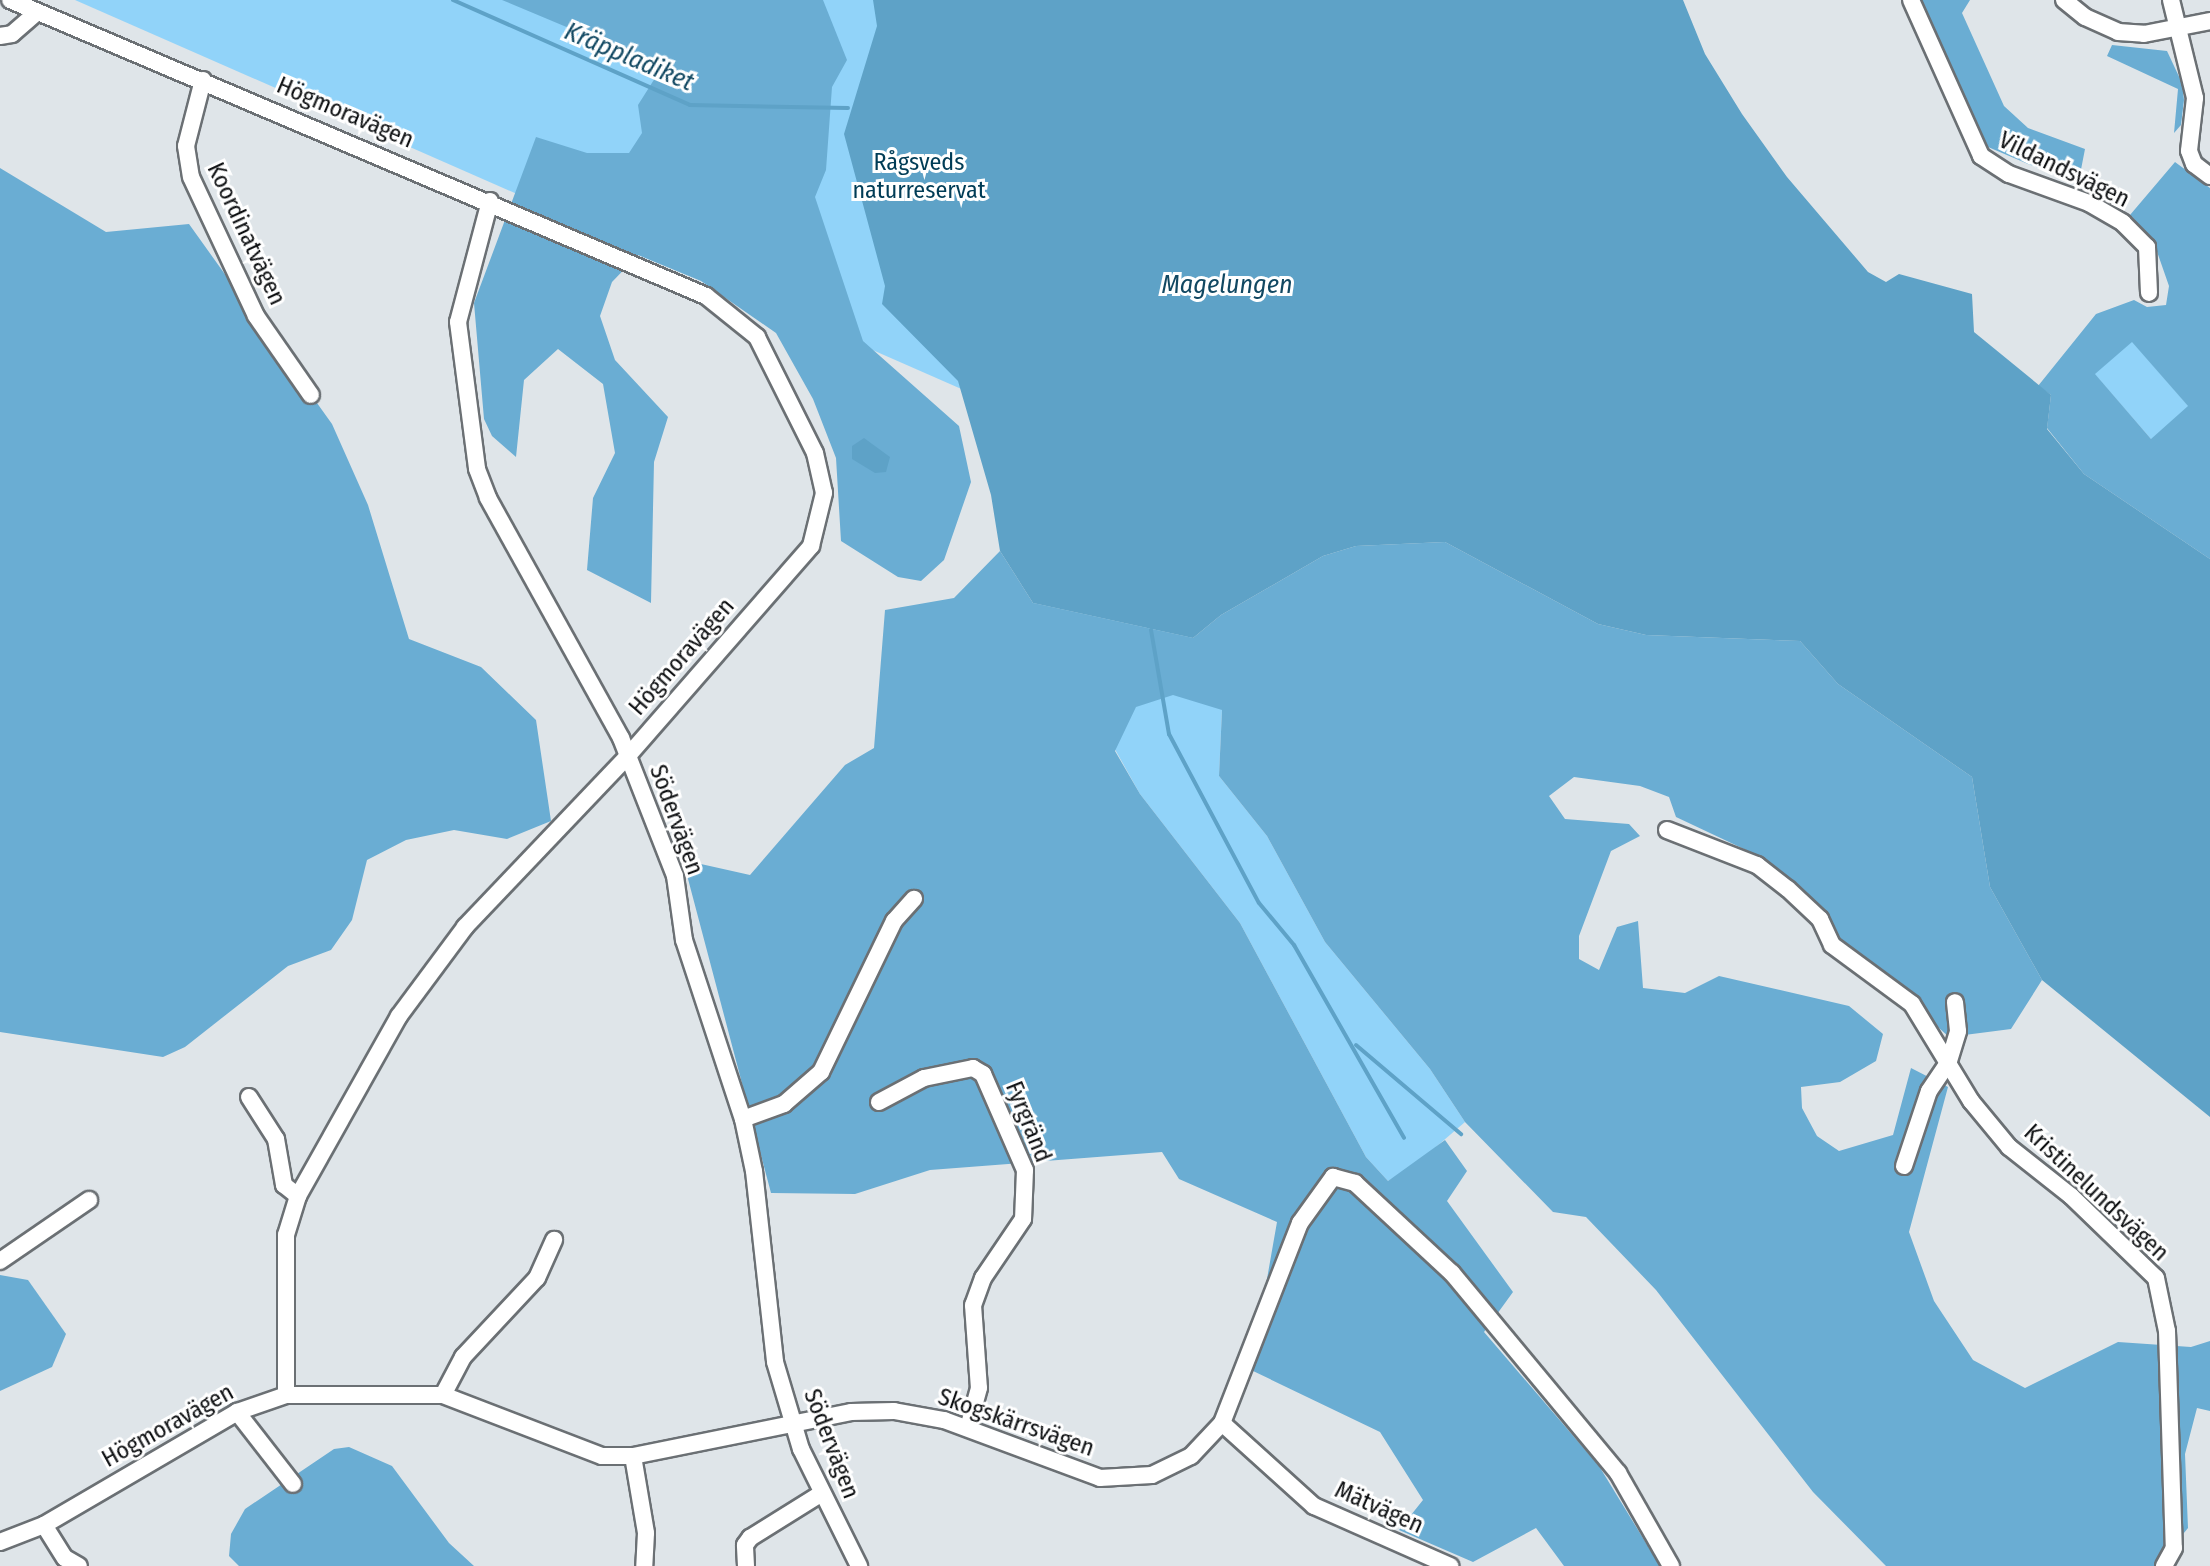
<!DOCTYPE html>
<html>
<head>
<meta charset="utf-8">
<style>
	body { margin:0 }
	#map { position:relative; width:2210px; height:1566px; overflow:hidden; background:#dfe5e9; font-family:"Fira Sans Condensed",sans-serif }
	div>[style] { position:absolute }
	.green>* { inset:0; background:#91d3f9; transform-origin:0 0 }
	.forest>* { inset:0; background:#6aadd3 }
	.water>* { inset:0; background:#5ea2c7 }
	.stream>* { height:4px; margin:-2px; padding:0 2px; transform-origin:2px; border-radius:2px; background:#5ea2c7 }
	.roads { filter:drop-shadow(2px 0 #6b7074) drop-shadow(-2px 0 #6b7074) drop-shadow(0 2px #6b7074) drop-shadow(0 -2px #6b7074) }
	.street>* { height:16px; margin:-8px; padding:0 8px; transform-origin:8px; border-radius:8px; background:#fff }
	span { translate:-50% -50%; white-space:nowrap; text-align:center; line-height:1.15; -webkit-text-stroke:6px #fff; paint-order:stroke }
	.street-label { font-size:24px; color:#0d0f11 }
	.park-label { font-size:24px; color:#003c56 }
	.water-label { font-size:26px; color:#114862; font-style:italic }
</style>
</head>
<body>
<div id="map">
	<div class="green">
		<div style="clip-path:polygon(75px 0,1235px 0,991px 402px)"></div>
		<div style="left:2132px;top:341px;width:87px;height:50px;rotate:49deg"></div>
		<div style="clip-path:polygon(1033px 603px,1193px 638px,1222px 710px,1219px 776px,1267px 836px,1325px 942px,1430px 1069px,1465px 1122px,1415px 1165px,1388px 1181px,1366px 1157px,1240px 923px,1140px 794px)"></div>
	</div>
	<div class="forest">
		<div style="clip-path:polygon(502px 0,823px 0,847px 60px,832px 87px,826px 170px,815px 197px,863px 341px,959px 426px,971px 482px,944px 560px,921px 581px,898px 577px,841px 541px,836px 458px,813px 399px,776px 333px,701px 281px,638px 255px,612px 282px,600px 316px,615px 360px,668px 417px,654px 462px,651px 603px,587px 570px,593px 498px,615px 453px,603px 384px,558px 349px,524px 380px,516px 457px,492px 436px,484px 419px,474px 303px,536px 137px,587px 153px,629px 153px,642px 133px,638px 105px,662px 67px)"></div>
		<div style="clip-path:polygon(1918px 0,1970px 0,1962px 13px,2004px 106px,2028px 128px,2085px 149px,2078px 185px,1988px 147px)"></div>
		<div style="clip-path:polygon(2112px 45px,2167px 51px,2182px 83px,2184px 100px,2181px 125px,2174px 133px,2178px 89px,2107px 56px)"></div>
		<div style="clip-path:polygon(evenodd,2175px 162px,2210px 188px,2210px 559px,2084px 474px,2047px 428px,2051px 395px,2038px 386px,2096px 314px,2134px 300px,2147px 307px,2166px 305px,2169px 286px,2154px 243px,2130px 215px,2175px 162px,2132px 342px,2188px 406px,2151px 439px,2095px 374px,2132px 342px)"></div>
		<div style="clip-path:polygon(0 168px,106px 232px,189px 224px,332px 424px,368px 505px,409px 639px,481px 667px,536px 720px,551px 821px,507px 839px,454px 830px,406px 840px,367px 860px,352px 920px,331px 950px,288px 966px,185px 1047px,163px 1057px,0 1032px)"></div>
		<div style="clip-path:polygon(1445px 542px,1598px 624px,1646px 635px,1800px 641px,1838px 684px,1972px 777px,1990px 887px,2042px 980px,2011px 1029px,1949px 1037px,1837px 936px,1805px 892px,1763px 858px,1676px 817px,1669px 797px,1640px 786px,1574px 777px,1549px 796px,1565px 819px,1629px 824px,1640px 836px,1611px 851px,1579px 936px,1579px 959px,1599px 970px,1617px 927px,1638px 921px,1643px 988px,1685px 993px,1719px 976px,1849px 1006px,1883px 1034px,1876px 1061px,1840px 1082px,1801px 1087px,1802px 1108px,1817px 1136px,1839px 1151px,1893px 1135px,1911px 1068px,1948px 1087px,1909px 1232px,1934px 1301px,1973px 1360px,2025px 1388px,2118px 1342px,2191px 1347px,2210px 1341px,2210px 1411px,2197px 1408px,2185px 1454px,2188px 1528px,2157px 1566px,1886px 1566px,1813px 1492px,1656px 1290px,1586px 1217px,1553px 1212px,1465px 1122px,1430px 1069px,1325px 942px,1267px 836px,1219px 776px,1222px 710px,1173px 695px,1136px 707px,1115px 751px,1140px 794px,1240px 923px,1366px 1157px,1388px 1181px,1445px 1140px,1467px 1171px,1447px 1201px,1513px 1292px,1484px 1332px,1599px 1466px,1660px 1566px,1564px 1566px,1536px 1528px,1473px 1562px,1399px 1530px,1423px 1500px,1380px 1432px,1251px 1370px,1277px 1222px,1179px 1179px,1162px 1152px,930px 1170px,855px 1194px,771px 1193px,683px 860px,750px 875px,845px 765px,874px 748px,885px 610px,954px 598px,1000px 551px,1033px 603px,1193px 638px,1221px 615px,1323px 556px,1356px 546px)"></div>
		<div style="clip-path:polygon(0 1275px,28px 1280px,66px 1334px,52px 1367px,0 1391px)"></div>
		<div style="clip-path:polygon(349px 1447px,392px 1466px,449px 1543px,474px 1566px,239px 1566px,229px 1556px,231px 1534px,245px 1509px,334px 1449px)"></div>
	</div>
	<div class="water">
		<div style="clip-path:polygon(873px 0,1683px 0,1705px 54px,1742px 114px,1787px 177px,1868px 272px,1886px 282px,1899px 274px,1972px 294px,1974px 332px,2051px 395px,2047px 429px,2084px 474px,2210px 559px,2210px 1117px,2042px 980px,1990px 887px,1972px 777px,1838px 684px,1800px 641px,1646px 635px,1598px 624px,1445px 542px,1356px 546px,1323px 556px,1221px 615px,1193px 638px,1033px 603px,1000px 551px,991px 495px,958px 381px,882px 304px,885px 286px,844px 134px,877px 26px)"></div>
		<div style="clip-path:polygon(864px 438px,890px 457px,886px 472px,875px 473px,852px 459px,852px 446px)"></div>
	</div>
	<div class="stream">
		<div style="left:453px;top:0;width:259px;rotate:23.9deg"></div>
		<div style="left:690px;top:105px;width:158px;rotate:1.1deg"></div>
		<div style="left:1151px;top:630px;width:106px;rotate:80.2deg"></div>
		<div style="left:1169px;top:734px;width:191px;rotate:62deg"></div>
		<div style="left:1259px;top:903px;width:55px;rotate:50.2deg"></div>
		<div style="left:1294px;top:945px;width:222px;rotate:60.3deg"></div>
		<div style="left:1356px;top:1045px;width:138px;rotate:40.3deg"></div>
	</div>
	<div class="roads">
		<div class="street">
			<div style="left:1911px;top:0;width:171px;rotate:65.8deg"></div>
			<div style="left:1981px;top:156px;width:33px;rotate:33deg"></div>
			<div style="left:2009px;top:174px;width:85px;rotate:19.9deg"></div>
			<div style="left:2089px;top:203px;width:39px;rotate:30deg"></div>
			<div style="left:2123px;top:223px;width:34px;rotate:45deg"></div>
			<div style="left:2147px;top:247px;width:46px;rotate:87.5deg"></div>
			<div style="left:2064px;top:0;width:27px;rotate:39deg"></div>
			<div style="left:2085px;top:17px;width:36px;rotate:24deg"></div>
			<div style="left:2118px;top:32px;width:26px;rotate:4deg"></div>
			<div style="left:2144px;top:34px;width:67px;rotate:-11.1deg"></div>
			<div style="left:2171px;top:0;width:101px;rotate:76.2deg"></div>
			<div style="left:2195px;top:98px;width:53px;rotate:96.5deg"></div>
			<div style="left:2189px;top:151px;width:14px;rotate:69deg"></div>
			<div style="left:2194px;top:164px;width:20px;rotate:37deg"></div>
			<div style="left:0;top:36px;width:12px;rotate:-9deg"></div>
			<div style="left:12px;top:34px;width:32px;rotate:-41deg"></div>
			<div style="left:203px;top:80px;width:68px;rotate:104.4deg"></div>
			<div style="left:186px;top:146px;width:31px;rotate:81deg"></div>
			<div style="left:191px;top:177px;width:153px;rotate:64.9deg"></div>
			<div style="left:256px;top:316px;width:96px;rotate:55.2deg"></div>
			<div style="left:490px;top:201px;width:125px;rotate:104.8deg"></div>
			<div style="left:458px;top:322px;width:148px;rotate:82.6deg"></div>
			<div style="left:477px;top:469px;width:31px;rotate:69deg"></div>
			<div style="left:488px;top:498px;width:274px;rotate:61deg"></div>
			<div style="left:621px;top:738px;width:148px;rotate:68.6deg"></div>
			<div style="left:675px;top:876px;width:65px;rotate:82deg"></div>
			<div style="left:684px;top:940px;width:188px;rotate:71.8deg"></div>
			<div style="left:743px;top:1119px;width:53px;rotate:78.1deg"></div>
			<div style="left:754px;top:1171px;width:192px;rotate:83.7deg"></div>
			<div style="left:775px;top:1362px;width:91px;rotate:73.4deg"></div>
			<div style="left:801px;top:1449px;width:131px;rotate:63.6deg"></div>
			<div style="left:1667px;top:830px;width:97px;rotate:21.3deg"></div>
			<div style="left:1757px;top:865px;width:39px;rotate:38deg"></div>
			<div style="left:1788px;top:889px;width:44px;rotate:43.2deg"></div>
			<div style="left:1820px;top:919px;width:29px;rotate:65deg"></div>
			<div style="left:1832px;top:945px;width:99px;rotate:36.4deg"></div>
			<div style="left:1912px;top:1004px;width:114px;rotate:58.7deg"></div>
			<div style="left:1971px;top:1101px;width:60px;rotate:50.4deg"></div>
			<div style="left:2009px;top:1147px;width:79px;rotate:38.3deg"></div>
			<div style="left:2071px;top:1196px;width:118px;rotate:44deg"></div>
			<div style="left:2156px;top:1278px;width:54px;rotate:78.3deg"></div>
			<div style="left:2167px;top:1331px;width:217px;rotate:88.2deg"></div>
			<div style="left:2174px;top:1548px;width:21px;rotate:119deg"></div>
			<div style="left:249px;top:1097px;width:50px;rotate:57.3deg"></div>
			<div style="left:276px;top:1139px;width:47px;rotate:80.1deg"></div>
			<div style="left:284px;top:1185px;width:18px;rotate:38deg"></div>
			<div style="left:879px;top:1102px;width:51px;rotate:-28.1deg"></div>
			<div style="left:924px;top:1078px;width:50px;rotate:-11.5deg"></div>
			<div style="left:973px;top:1068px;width:12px;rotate:31deg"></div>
			<div style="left:983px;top:1074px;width:105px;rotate:66.4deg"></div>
			<div style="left:1025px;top:1170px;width:49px;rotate:92.3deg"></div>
			<div style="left:1023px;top:1219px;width:71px;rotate:124.1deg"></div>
			<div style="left:983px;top:1278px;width:29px;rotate:110deg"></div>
			<div style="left:973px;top:1305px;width:83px;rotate:85.9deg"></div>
			<div style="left:979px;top:1388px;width:41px;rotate:105.4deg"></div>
			<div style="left:743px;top:1119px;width:44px;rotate:-20.1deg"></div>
			<div style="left:784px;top:1104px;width:49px;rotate:-40.9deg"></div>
			<div style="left:821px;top:1072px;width:168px;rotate:-64.2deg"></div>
			<div style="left:894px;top:921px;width:30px;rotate:-48deg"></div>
			<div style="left:1904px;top:1166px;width:79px;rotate:-71.6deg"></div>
			<div style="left:1929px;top:1091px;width:36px;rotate:-56deg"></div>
			<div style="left:1949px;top:1061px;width:31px;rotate:-73deg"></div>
			<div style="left:1958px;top:1031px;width:29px;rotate:-96deg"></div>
			<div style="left:0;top:1261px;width:108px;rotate:-34.4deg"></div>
			<div style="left:286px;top:1395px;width:157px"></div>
			<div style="left:443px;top:1395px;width:170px;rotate:21deg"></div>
			<div style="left:602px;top:1456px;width:31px"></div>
			<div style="left:633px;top:1456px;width:222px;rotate:-11.4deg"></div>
			<div style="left:851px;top:1412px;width:43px;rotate:-1.3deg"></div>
			<div style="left:894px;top:1411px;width:51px;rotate:10.2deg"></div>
			<div style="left:944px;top:1420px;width:166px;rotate:20.4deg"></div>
			<div style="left:1100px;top:1478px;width:52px;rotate:-3.3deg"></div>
			<div style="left:1152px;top:1475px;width:43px;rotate:-26deg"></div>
			<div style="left:1191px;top:1456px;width:45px;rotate:-46.8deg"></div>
			<div style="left:1222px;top:1423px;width:215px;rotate:-68.7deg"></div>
			<div style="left:1300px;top:1223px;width:57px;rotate:-54.3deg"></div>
			<div style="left:1333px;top:1177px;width:23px;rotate:15deg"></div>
			<div style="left:1355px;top:1183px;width:132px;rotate:42.9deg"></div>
			<div style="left:1452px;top:1273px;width:260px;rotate:50.3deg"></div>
			<div style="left:1618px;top:1473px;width:107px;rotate:60.3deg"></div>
			<div style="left:443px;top:1395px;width:43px;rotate:-62.2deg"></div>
			<div style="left:463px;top:1357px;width:108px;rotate:-46.9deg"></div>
			<div style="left:537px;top:1278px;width:42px;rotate:-65.9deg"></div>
			<div style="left:237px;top:1412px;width:91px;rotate:52.1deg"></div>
			<div style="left:1222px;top:1423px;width:124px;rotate:42.1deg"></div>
			<div style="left:1314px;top:1506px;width:149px;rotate:23.8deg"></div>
			<div style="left:633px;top:1456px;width:78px;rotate:80.4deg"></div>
			<div style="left:646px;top:1533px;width:33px;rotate:93deg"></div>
			<div style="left:44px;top:1525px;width:39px;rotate:58deg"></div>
			<div style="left:65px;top:1558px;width:16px;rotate:30deg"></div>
			<div style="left:0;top:1542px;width:47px;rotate:-21.1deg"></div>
			<div style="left:44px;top:1525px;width:224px;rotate:-30.3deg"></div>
			<div style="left:237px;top:1412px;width:52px;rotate:-19.1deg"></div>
			<div style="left:286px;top:1395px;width:160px;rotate:-90deg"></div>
			<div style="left:286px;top:1235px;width:41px;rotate:-72.9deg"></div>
			<div style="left:298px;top:1196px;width:206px;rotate:-60.7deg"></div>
			<div style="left:399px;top:1016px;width:111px;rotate:-53.4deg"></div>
			<div style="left:465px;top:927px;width:235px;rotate:-46.4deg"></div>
			<div style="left:627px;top:757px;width:280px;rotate:-48.9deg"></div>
			<div style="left:811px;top:546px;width:55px;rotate:-76.2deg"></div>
			<div style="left:824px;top:493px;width:41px;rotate:-102.7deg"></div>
			<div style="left:815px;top:453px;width:130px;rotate:-116.6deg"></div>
			<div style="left:757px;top:337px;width:65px;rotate:-141.2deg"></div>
			<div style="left:706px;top:296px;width:756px;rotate:-156.96deg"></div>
			<div style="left:746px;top:1566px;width:21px;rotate:-93deg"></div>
			<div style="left:745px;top:1545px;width:9px;rotate:-54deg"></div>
			<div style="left:750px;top:1538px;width:85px;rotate:-32deg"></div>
		</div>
	</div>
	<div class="street-label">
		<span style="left:345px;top:113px;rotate:23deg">Högmoravägen</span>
		<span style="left:2064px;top:170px;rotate:26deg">Vildandsvägen</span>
		<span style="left:246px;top:234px;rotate:65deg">Koordinatvägen</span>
		<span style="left:682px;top:657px;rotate:-49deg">Högmoravägen</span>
		<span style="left:676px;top:820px;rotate:70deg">Södervägen</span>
		<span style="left:1028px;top:1122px;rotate:68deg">Fyrgränd</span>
		<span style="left:2096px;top:1193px;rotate:43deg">Kristinelundsvägen</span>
		<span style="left:1016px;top:1423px;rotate:19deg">Skogskärrsvägen</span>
		<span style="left:168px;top:1426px;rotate:-29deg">Högmoravägen</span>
		<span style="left:831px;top:1444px;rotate:69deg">Södervägen</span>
		<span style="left:1379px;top:1508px;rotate:24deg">Mätvägen</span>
	</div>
	<div class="park-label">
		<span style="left:919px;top:177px">Rågsveds<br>naturreservat</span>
	</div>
	<div class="water-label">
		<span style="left:629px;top:57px;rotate:23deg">Kräppladiket</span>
		<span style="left:1227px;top:285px">Magelungen</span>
	</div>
</div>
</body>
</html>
